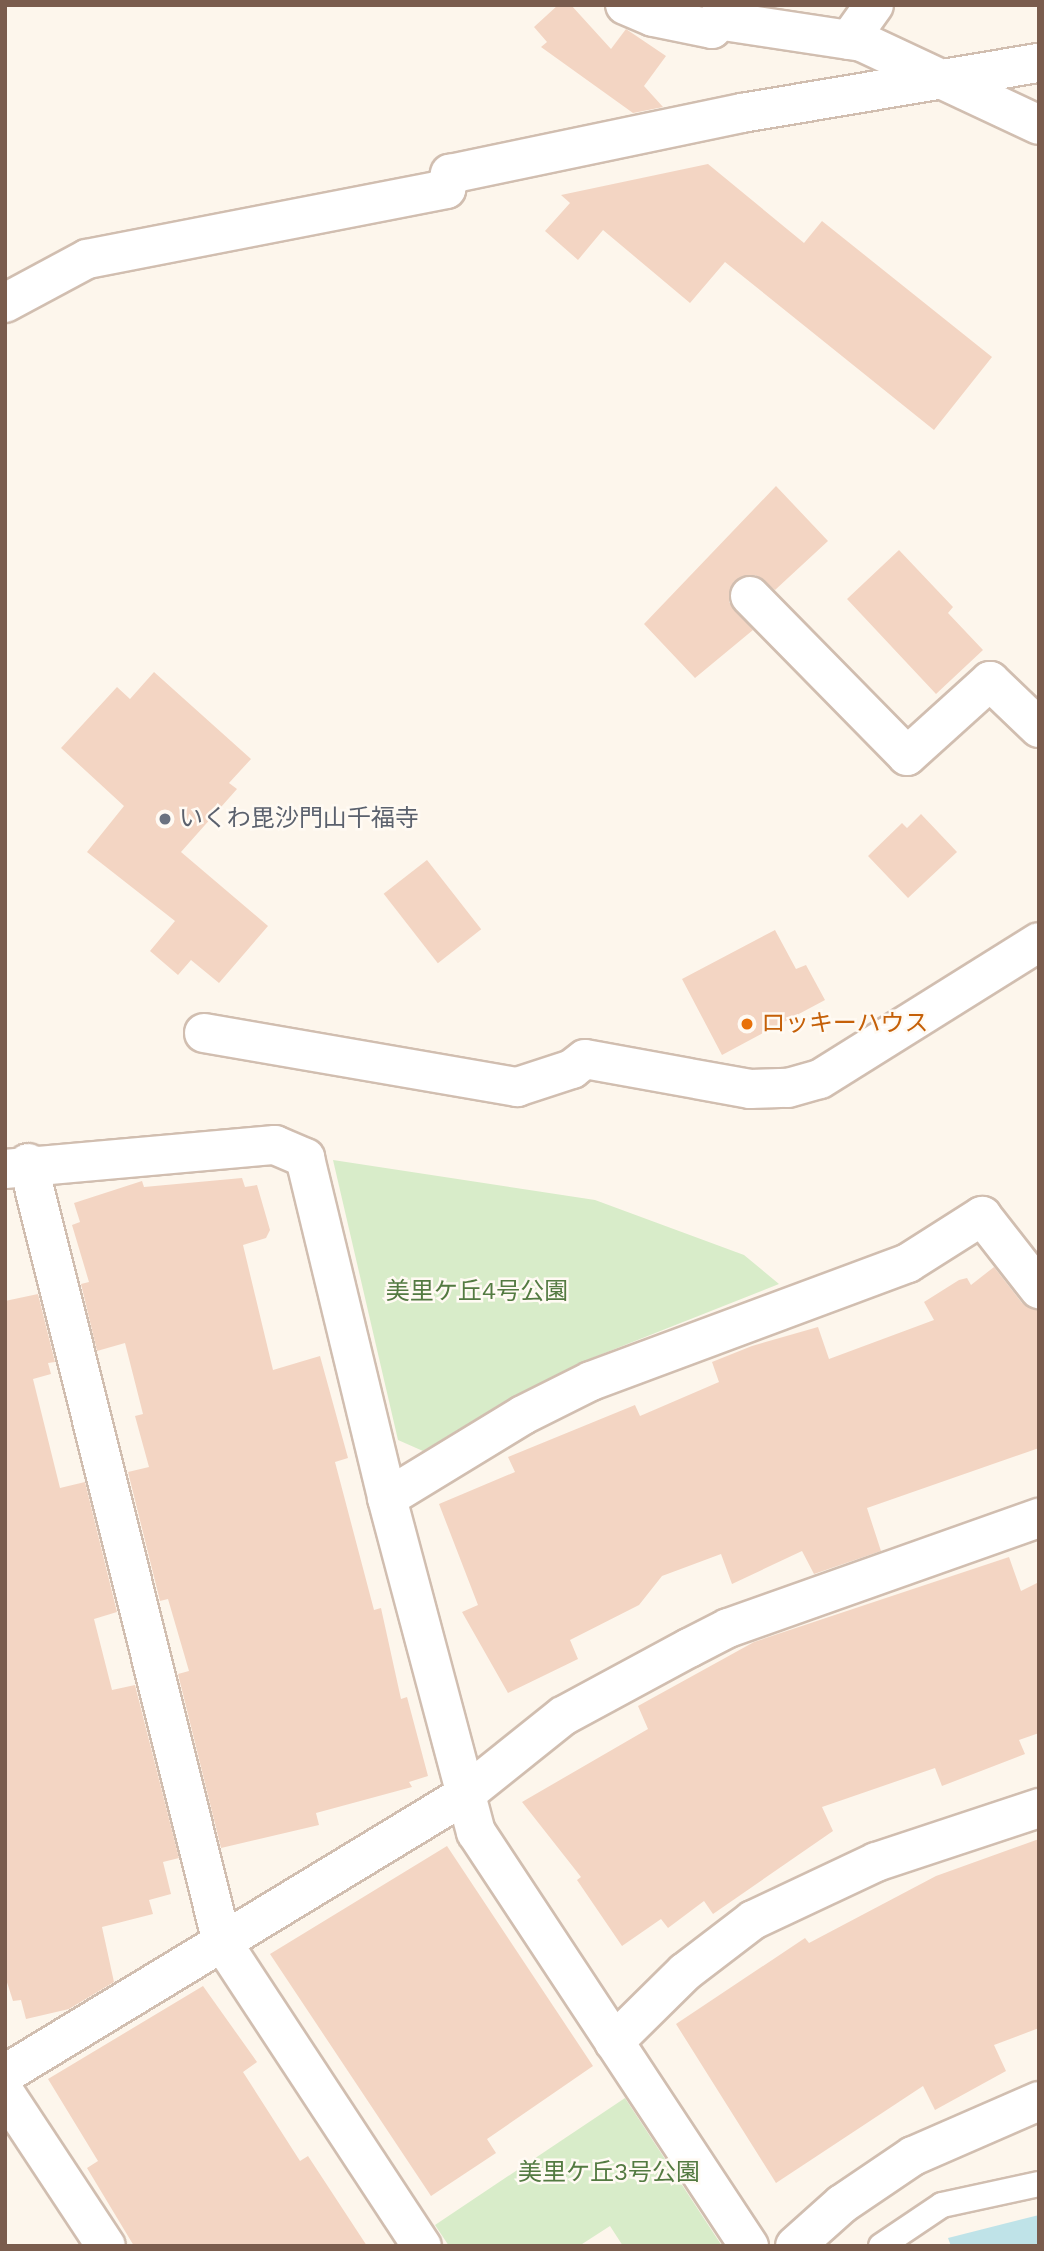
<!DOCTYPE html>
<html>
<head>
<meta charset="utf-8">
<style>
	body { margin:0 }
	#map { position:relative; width:1044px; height:2251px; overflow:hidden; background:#fdf6ec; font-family:"Work Sans","Noto Sans JP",sans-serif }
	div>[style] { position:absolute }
	.green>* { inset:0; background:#d8ecc9 }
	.water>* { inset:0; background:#bfe3e8 }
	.building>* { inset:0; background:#f3d5c3; transform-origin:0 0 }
	.roads { filter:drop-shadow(2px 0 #d1beb0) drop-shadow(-2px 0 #d1beb0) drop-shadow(0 2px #d1beb0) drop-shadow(0 -2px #d1beb0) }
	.service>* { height:24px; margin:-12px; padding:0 12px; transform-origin:12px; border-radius:12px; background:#fff }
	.minor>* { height:38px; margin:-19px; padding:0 19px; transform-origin:19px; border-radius:19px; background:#fff }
	.dots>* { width:19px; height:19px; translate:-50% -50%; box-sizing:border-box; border:4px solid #fffaf3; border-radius:50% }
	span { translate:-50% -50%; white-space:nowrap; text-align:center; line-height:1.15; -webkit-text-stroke:5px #fffaf3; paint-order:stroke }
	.worship-label { font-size:24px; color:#5b616d }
	.left { translate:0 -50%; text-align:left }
	.food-label { font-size:24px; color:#c56008 }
	.park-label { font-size:24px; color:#537a41 }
	.frame { position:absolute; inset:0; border:7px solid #7a5c4d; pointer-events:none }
</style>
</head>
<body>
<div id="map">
	<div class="green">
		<div style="clip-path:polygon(333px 1160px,595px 1200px,744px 1255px,779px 1284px,587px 1360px,512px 1397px,423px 1451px,398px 1440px)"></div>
		<div style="clip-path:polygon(625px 2098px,722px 2246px,623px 2246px,610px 2226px,579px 2246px,449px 2246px,435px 2225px)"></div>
	</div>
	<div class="water">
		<div style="clip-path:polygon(1039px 2215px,1039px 2246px,951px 2246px,948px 2238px)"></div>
	</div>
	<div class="building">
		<div style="clip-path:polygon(558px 5px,571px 5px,611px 49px,626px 29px,666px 56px,644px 86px,663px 107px,633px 113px,541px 47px,547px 42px,534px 27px)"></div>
		<div style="clip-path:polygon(708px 164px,804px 243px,822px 221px,992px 357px,934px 430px,725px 262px,690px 303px,603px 230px,578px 260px,545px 231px,570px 203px,561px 195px)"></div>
		<div style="clip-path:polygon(776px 486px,828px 541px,775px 590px,755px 575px,734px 581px,729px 602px,753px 630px,695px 678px,644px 624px)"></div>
		<div style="clip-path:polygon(899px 550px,953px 607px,948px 613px,983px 650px,936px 694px,847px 599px)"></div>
		<div style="clip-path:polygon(154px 672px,251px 759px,229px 783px,237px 789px,181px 852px,268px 926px,219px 983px,191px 960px,178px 975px,150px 951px,175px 921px,87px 852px,124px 806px,61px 748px,117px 687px,130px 699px)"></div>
		<div style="clip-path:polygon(921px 814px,957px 852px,908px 898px,868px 856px,902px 823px,907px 828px)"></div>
		<div style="left:427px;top:860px;width:88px;height:55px;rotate:52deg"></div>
		<div style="clip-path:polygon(775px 930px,796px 969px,806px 965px,825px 1000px,722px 1055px,682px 979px)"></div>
		<div style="clip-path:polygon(242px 1178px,245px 1187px,257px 1185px,270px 1230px,266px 1238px,243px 1245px,273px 1370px,320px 1356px,348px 1458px,335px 1462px,374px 1610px,381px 1608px,401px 1699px,407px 1697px,428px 1776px,409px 1782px,412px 1787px,316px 1813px,319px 1825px,221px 1848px,178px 1674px,189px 1671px,168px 1599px,160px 1601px,128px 1472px,149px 1467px,135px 1416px,143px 1414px,125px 1343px,97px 1351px,81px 1284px,89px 1282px,72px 1225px,80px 1222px,74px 1203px,142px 1181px,144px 1187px)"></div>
		<div style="clip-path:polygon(994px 1267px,1022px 1303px,1039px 1310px,1039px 1448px,867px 1508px,881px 1551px,814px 1574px,802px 1551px,732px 1584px,721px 1554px,662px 1576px,639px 1605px,570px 1640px,578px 1659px,508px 1693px,462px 1612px,478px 1605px,439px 1504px,515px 1472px,508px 1457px,635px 1405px,640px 1416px,719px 1382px,712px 1362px,752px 1346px,818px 1327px,829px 1359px,934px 1320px,924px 1302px,959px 1280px,967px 1278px,971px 1285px)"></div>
		<div style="clip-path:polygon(38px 1294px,55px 1362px,48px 1363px,51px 1374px,33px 1379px,60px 1488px,85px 1482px,117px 1612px,94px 1619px,112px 1690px,135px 1685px,179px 1858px,163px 1862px,171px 1894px,149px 1900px,153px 1914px,102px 1927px,114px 1982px,69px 2009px,26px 2019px,21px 2000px,13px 2001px,5px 1976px,5px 1301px)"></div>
		<div style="clip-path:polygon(1009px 1557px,1021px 1591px,1039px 1582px,1039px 1733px,1019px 1740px,1025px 1754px,942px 1786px,935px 1768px,822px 1807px,833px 1831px,713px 1914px,704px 1901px,668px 1928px,661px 1919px,622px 1946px,577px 1880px,581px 1877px,522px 1802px,648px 1729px,638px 1706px,754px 1642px)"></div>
		<div style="clip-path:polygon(1039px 1839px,1039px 2028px,994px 2045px,1006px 2071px,935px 2110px,923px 2086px,776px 2183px,676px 2024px,805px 1938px,809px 1943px,936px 1876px)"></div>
		<div style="clip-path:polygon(447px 1846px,593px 2066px,487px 2139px,496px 2153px,431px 2196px,270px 1954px)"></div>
		<div style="clip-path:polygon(203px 1986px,257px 2062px,243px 2072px,300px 2161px,308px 2156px,367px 2246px,134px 2246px,87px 2168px,98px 2161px,48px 2079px)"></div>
	</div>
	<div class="roads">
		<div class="service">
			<div style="left:881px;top:2246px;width:73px;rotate:-33.9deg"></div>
			<div style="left:942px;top:2205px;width:99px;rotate:-12.2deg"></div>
		</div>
		<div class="minor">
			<div style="left:625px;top:5px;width:30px;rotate:23deg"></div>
			<div style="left:653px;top:17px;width:60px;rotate:11.5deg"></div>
			<div style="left:712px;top:29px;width:10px;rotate:-61deg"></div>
			<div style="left:717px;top:20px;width:147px;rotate:8.6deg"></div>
			<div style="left:862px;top:42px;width:195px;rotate:25.1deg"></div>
			<div style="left:849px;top:40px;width:43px;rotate:-54.5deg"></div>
			<div style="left:5px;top:303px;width:93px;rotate:-28.2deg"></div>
			<div style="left:87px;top:259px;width:366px;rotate:-11deg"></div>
			<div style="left:446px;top:189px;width:16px;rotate:-75deg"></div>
			<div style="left:450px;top:174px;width:298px;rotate:-11.8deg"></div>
			<div style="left:742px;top:113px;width:301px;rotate:-9.6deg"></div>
			<div style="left:750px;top:596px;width:224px;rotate:45.5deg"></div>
			<div style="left:907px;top:756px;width:112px;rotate:-42.1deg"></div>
			<div style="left:990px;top:681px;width:68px;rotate:43.8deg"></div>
			<div style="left:204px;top:1033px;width:318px;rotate:9.8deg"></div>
			<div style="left:517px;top:1087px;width:58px;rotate:-18.1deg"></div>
			<div style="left:572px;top:1069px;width:16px;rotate:-38deg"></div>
			<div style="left:585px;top:1059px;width:168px;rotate:10.3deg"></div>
			<div style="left:750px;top:1089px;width:38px;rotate:-2deg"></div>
			<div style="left:788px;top:1088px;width:33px;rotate:-16deg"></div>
			<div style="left:820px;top:1079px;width:258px;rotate:-32deg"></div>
			<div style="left:28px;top:1163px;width:803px;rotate:76.02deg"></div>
			<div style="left:222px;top:1942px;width:364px;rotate:56.7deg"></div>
			<div style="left:5px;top:1169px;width:271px;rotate:-5.1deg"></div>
			<div style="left:275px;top:1145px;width:33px;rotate:23deg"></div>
			<div style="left:305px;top:1158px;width:350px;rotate:76.4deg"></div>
			<div style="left:387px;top:1498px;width:346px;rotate:75.1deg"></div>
			<div style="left:476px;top:1832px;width:496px;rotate:56.6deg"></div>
			<div style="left:387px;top:1498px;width:159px;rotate:-31.4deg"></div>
			<div style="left:523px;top:1415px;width:76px;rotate:-26.6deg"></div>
			<div style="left:591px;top:1381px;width:338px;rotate:-20.4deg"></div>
			<div style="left:908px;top:1263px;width:88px;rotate:-32.4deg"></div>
			<div style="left:982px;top:1216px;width:93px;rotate:52deg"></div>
			<div style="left:614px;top:2042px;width:100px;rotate:-44.6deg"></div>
			<div style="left:685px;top:1972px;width:86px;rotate:-37.4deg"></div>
			<div style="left:753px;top:1920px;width:136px;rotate:-25.2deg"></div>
			<div style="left:876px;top:1862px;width:172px;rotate:-18.3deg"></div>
			<div style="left:5px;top:2074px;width:536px;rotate:-31.26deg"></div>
			<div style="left:463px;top:1796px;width:128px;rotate:-38.7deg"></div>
			<div style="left:563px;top:1716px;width:143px;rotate:-28.4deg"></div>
			<div style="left:689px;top:1648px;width:44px;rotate:-27.1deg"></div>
			<div style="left:728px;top:1628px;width:330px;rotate:-19.5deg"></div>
			<div style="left:5px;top:2093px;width:183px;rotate:56.6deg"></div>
			<div style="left:795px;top:2246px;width:63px;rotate:-41.8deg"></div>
			<div style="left:842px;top:2204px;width:86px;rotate:-34.1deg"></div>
			<div style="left:913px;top:2156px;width:137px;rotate:-23.6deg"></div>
		</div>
	</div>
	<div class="dots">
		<div style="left:165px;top:819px;background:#6b7280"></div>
		<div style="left:747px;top:1024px;background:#e8710a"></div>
	</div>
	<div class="worship-label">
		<span class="left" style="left:179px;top:819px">いくわ毘沙門山千福寺</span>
	</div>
	<div class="food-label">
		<span class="left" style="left:761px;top:1024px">ロッキーハウス</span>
	</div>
	<div class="park-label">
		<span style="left:477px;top:1292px">美里ケ丘4号公園</span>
		<span style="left:609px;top:2173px">美里ケ丘3号公園</span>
	</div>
	<div class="frame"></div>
</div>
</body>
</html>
